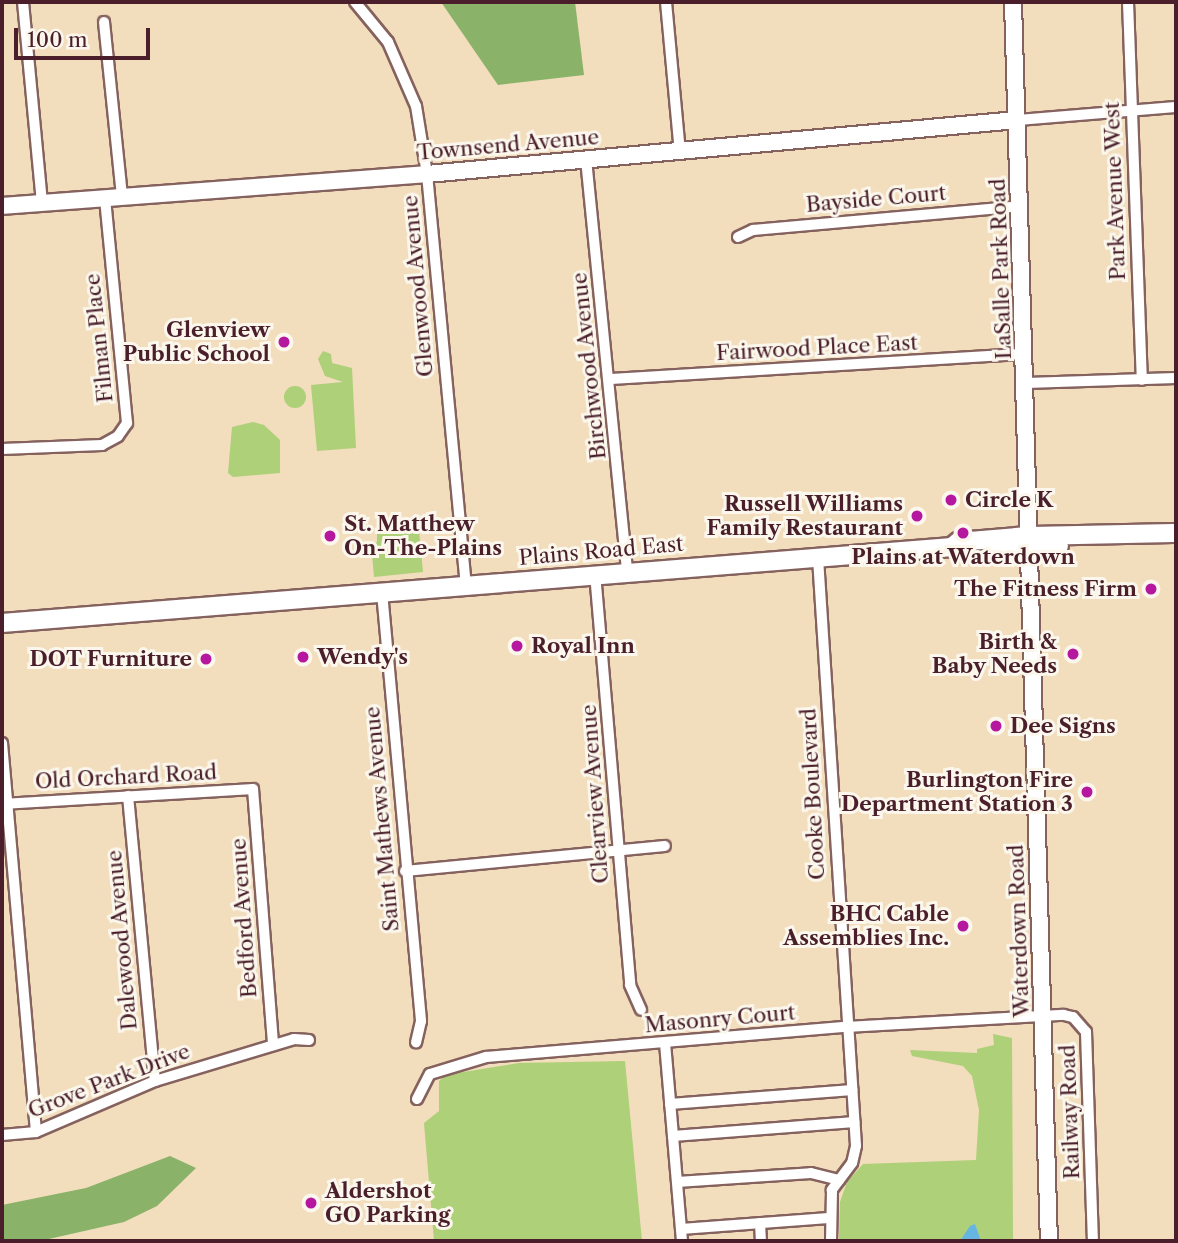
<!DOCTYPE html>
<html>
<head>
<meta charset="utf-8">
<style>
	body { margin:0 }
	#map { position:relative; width:1178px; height:1243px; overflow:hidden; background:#f2ddbd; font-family:"Libre Caslon Text",serif }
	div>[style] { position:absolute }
	.green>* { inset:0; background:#add078 }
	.round { border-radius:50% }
	.forest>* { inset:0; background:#8ab268 }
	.water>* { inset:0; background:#67b6e1 }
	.roads { filter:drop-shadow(2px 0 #85625e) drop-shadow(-2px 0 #85625e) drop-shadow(0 2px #85625e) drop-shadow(0 -2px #85625e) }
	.street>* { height:10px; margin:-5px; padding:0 5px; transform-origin:5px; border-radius:5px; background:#fff }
	.secondary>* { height:16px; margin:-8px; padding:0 8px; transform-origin:8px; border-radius:8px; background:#fff }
	.primary>* { height:18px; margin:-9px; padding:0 9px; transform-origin:9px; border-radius:9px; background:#fff }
	.dots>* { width:19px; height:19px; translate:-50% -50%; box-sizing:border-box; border:4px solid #fbf7ec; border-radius:50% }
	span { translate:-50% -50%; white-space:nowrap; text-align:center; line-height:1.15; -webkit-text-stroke:6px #fbf7ec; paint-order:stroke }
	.street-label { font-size:21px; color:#4a1f2b }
	.poi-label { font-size:21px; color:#4a1f2b; font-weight:700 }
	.right { translate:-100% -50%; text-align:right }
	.left { translate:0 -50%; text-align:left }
	.frame { position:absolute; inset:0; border:4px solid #4a1f2b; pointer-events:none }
	.scale { position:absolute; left:14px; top:28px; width:136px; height:32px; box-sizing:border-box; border:4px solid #4a1f2b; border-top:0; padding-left:9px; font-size:21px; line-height:24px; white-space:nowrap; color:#4a1f2b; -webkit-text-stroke:5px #fbf7ec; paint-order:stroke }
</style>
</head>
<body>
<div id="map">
	<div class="green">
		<div style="clip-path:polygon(323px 351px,331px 354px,332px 363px,352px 368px,356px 448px,317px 451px,311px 385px,343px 382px,325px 376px,318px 359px)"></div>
		<div class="round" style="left:284px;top:386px;width:22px;height:22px"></div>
		<div style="clip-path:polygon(253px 422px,264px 425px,280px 440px,280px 473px,233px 477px,228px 473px,232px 427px)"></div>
		<div style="clip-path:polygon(419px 530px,423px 572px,374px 577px,371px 543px,377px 542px,377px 534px)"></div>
		<div style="clip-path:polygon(993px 1034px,1012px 1038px,1013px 1241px,839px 1241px,840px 1202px,847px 1182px,863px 1164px,976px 1160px,979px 1110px,972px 1076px,963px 1066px,912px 1056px,910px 1050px,977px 1053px,977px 1049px,994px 1045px)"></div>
		<div style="clip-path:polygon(625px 1061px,642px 1241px,434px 1241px,424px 1123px,439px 1111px,439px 1081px,445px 1075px,519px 1063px)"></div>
	</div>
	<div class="forest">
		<div style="clip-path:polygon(441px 2px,575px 2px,584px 75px,498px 85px)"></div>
		<div style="clip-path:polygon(170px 1156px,196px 1168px,157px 1206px,124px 1222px,40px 1241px,2px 1241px,2px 1205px,86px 1188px)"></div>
	</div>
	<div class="water">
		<div style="clip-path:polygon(975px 1224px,981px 1241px,960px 1241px,970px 1226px)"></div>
	</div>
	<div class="roads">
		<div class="street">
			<div style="left:23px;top:2px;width:201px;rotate:84.6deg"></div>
			<div style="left:355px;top:2px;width:52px;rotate:50.5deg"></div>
			<div style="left:388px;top:42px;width:70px;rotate:66.4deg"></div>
			<div style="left:416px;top:106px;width:69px;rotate:80.8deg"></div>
			<div style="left:427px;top:174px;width:413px;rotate:84.6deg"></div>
			<div style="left:666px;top:2px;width:151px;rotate:84.7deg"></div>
			<div style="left:1128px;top:2px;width:378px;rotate:87.9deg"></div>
			<div style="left:104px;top:22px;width:176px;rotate:84.1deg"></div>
			<div style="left:1017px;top:120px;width:160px;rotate:-4.7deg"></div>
			<div style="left:586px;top:159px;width:413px;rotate:84.3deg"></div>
			<div style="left:738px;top:237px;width:17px;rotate:-25deg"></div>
			<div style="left:753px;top:230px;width:268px;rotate:-5.1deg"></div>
			<div style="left:611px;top:379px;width:415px;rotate:-3.5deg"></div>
			<div style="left:1026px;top:383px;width:150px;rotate:-1.9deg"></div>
			<div style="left:2px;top:449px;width:100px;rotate:-2.3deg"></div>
			<div style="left:102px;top:445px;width:18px;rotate:-29deg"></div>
			<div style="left:118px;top:436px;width:16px;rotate:-55deg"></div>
			<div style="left:127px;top:423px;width:226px;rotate:-95.6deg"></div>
			<div style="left:818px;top:558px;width:589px;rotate:86.3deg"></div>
			<div style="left:856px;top:1146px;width:17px;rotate:103deg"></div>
			<div style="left:852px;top:1163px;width:34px;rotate:127deg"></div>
			<div style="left:832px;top:1190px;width:51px;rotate:91.1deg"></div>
			<div style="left:595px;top:573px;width:413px;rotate:85.1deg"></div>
			<div style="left:630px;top:985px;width:27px;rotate:66deg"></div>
			<div style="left:382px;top:592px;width:431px;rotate:84.8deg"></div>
			<div style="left:421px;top:1021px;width:22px;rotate:103deg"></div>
			<div style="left:2px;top:743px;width:390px;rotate:85deg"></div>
			<div style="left:128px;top:796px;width:286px;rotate:84.6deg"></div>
			<div style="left:2px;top:804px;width:251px;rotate:-3.4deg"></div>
			<div style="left:253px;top:789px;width:257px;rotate:85.5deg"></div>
			<div style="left:405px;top:871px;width:261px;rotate:-5.5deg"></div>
			<div style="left:665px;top:1043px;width:199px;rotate:85.1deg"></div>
			<div style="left:417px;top:1099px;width:28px;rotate:-63deg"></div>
			<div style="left:430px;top:1074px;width:59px;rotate:-16.9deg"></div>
			<div style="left:486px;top:1057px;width:361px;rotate:-4.8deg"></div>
			<div style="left:846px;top:1027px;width:218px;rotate:-3.2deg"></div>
			<div style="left:1064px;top:1015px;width:9px;rotate:13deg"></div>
			<div style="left:1073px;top:1017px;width:20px;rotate:49deg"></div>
			<div style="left:1086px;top:1032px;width:209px;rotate:88.1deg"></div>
			<div style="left:670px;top:1104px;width:183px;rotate:-4.4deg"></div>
			<div style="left:2px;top:1135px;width:34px;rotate:-5deg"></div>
			<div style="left:36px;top:1132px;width:129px;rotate:-23.2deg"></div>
			<div style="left:155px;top:1081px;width:145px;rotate:-16.8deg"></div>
			<div style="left:294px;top:1039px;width:15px;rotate:4deg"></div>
			<div style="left:673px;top:1136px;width:182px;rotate:-4.4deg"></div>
			<div style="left:677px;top:1182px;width:134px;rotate:-3.8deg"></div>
			<div style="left:811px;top:1173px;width:29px;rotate:14deg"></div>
			<div style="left:760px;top:1223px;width:18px;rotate:87deg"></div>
			<div style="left:681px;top:1229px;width:148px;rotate:-4.3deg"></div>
		</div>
		<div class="secondary">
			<div style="left:1013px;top:2px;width:1240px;rotate:88.34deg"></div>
			<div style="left:2px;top:206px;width:426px;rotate:-4.3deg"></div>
			<div style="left:427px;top:174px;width:592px;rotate:-5.23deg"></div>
		</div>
		<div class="primary">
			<div style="left:999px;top:550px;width:60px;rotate:-3.8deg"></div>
			<div style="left:2px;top:623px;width:953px;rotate:-4.57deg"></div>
			<div style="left:952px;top:547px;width:8px;rotate:-40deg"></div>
			<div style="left:958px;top:542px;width:70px;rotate:-4.9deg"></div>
			<div style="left:1028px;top:536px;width:148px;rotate:-1.2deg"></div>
		</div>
	</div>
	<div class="dots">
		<div style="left:284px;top:342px;background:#b5179e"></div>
		<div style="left:951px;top:500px;background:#b5179e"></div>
		<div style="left:917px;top:516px;background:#b5179e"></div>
		<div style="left:963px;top:533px;background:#b5179e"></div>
		<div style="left:330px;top:536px;background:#b5179e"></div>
		<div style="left:1151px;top:589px;background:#b5179e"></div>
		<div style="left:517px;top:646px;background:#b5179e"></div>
		<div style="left:1073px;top:654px;background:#b5179e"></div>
		<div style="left:303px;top:657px;background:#b5179e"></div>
		<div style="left:206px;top:659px;background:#b5179e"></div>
		<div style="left:996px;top:726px;background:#b5179e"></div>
		<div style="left:1087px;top:792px;background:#b5179e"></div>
		<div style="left:963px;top:926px;background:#b5179e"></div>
		<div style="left:311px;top:1203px;background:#b5179e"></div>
	</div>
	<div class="street-label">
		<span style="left:508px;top:145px;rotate:-5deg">Townsend Avenue</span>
		<span style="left:1115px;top:191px;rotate:-92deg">Park Avenue West</span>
		<span style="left:876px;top:199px;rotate:-5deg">Bayside Court</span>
		<span style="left:1001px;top:269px;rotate:-92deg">LaSalle Park Road</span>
		<span style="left:418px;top:286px;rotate:-95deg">Glenwood Avenue</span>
		<span style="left:99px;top:338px;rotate:-96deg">Filman Place</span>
		<span style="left:817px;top:348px;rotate:-3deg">Fairwood Place East</span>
		<span style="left:589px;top:366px;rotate:-96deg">Birchwood Avenue</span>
		<span style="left:601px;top:551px;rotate:-5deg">Plains Road East</span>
		<span style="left:126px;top:777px;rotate:-3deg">Old Orchard Road</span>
		<span style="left:595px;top:794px;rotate:-94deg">Clearview Avenue</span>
		<span style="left:813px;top:794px;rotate:-93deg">Cooke Boulevard</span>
		<span style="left:382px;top:819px;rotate:-95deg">Saint Mathews Avenue</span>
		<span style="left:244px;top:918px;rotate:-94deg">Bedford Avenue</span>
		<span style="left:1019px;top:931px;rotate:-92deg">Waterdown Road</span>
		<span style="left:122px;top:940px;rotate:-95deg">Dalewood Avenue</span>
		<span style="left:720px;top:1019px;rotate:-5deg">Masonry Court</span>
		<span style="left:109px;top:1081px;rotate:-21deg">Grove Park Drive</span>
		<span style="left:1070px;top:1112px;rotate:-92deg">Railway Road</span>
	</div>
	<div class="poi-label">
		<span class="right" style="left:270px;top:342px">Glenview<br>Public School</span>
		<span class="left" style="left:965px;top:500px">Circle K</span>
		<span class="right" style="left:903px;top:516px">Russell Williams<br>Family Restaurant</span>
		<span class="left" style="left:344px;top:536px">St. Matthew<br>On-The-Plains</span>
		<span style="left:963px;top:557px">Plains at Waterdown</span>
		<span class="right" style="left:1137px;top:589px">The Fitness Firm</span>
		<span class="right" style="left:1057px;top:654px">Birth &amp;<br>Baby Needs</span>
		<span class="left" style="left:531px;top:646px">Royal Inn</span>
		<span class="left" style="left:317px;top:657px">Wendy's</span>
		<span class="right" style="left:192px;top:659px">DOT Furniture</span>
		<span class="left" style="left:1010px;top:726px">Dee Signs</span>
		<span class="right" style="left:1073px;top:792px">Burlington Fire<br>Department Station 3</span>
		<span class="right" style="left:949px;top:926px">BHC Cable<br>Assemblies Inc.</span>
		<span class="left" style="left:325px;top:1203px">Aldershot<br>GO Parking</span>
	</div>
	<div class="frame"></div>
	<div class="scale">100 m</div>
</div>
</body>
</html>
